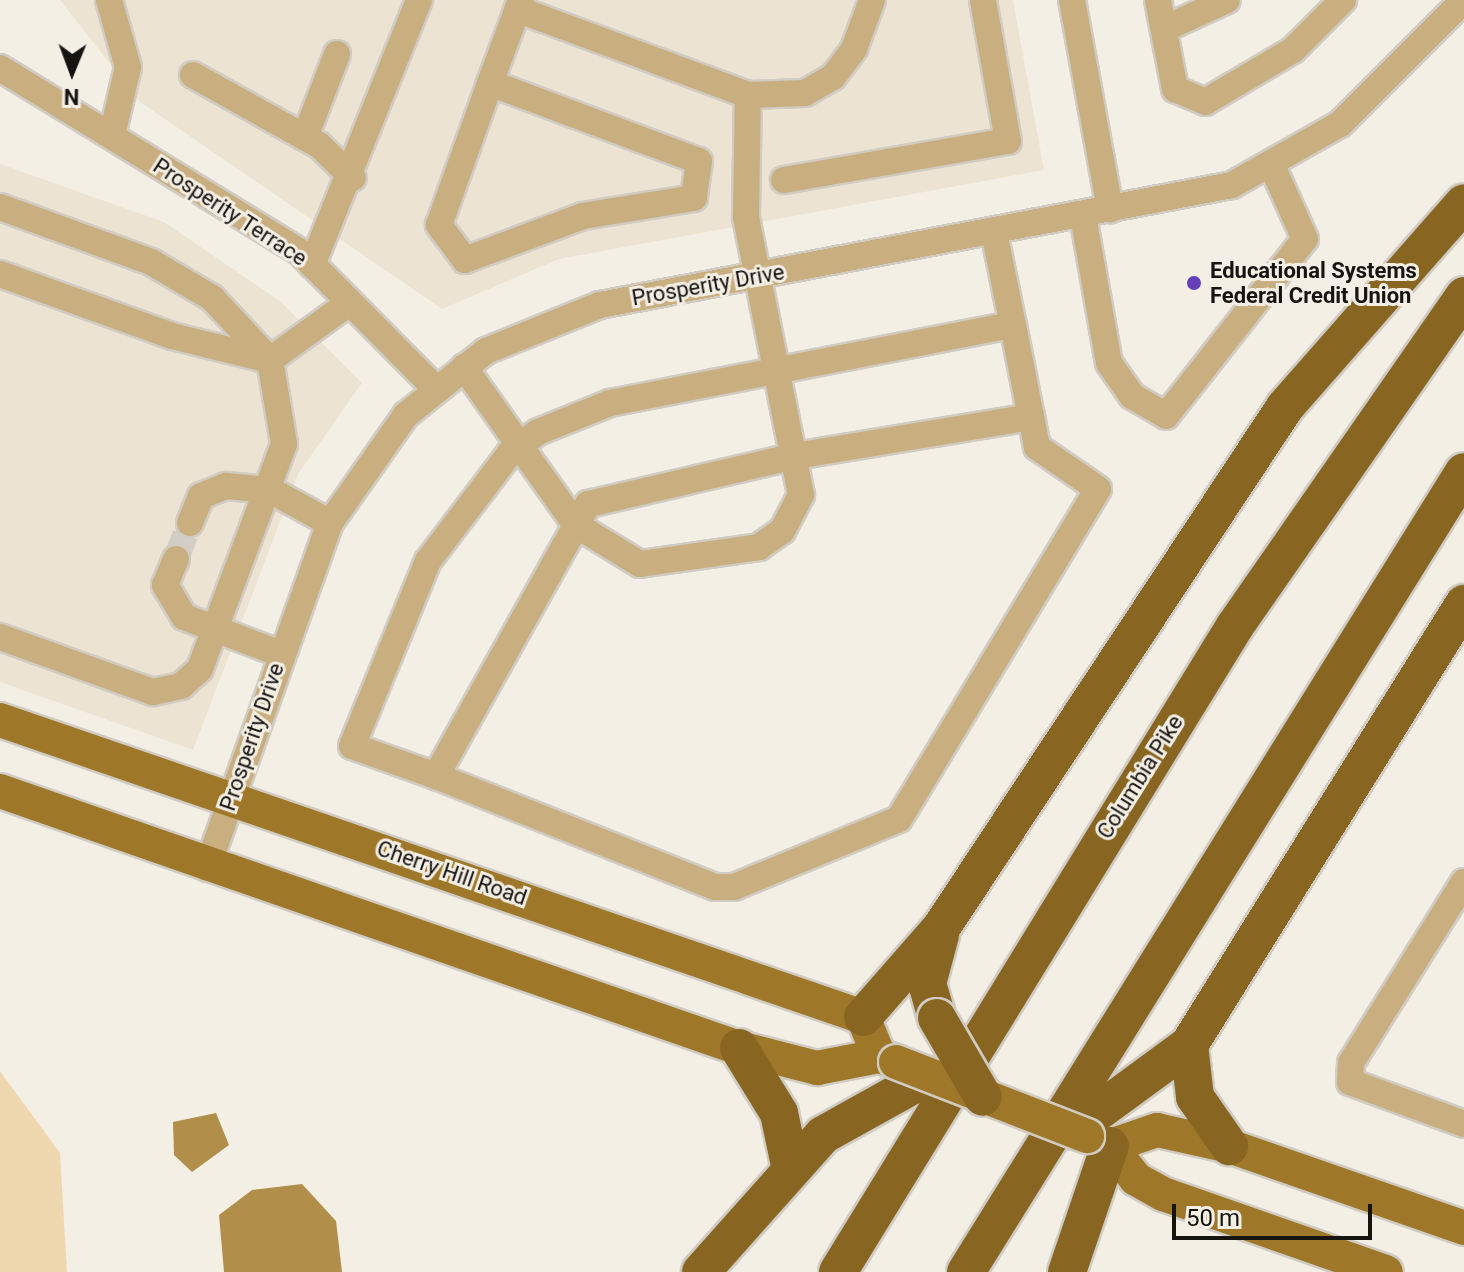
<!DOCTYPE html>
<html>
<head>
<meta charset="utf-8">
<style>
	body { margin:0 }
	#map { position:relative; width:1464px; height:1272px; overflow:hidden; background:#f4efe5; font-family:Roboto,sans-serif }
	div>[style] { position:absolute }
	.built>* { inset:0; background:#ede3d3 }
	.green>* { inset:0; background:#efd8b0 }
	.water>* { inset:0; background:#b28e4b }
	.minor-tunnel>* { height:26px; margin-top:-13px; transform-origin:0; background:repeating-linear-gradient(90deg,#d3cec5 0 26px,transparent 0 39px) }
	.roads { filter:drop-shadow(2px 0 #d0ccc3) drop-shadow(-2px 0 #d0ccc3) drop-shadow(0 2px #d0ccc3) drop-shadow(0 -2px #d0ccc3) }
	.minor>* { height:26px; margin:-13px; padding:0 13px; transform-origin:13px; border-radius:13px; background:#c9ae7f }
	.major>* { height:34px; margin:-17px; padding:0 17px; transform-origin:17px; border-radius:17px; background:#9e7728 }
	.highway>* { height:38px; margin:-19px; padding:0 19px; transform-origin:19px; border-radius:19px; background:#862 }
	.bridges { filter:drop-shadow(2px 0 #d0ccc3) drop-shadow(-2px 0 #d0ccc3) drop-shadow(0 2px #d0ccc3) drop-shadow(0 -2px #d0ccc3) }
	.major-bridge>* { height:34px; margin:-17px; padding:0 17px; transform-origin:17px; border-radius:17px; background:#9e7728 }
	.highway-bridge>* { height:38px; margin:-19px; padding:0 19px; transform-origin:19px; border-radius:19px; background:#862 }
	.dots>* { width:22px; height:22px; translate:-50% -50%; box-sizing:border-box; border:4px solid #f4efe5; border-radius:50% }
	span { translate:-50% -50%; white-space:nowrap; text-align:center; line-height:1.15; -webkit-text-stroke:6px #f4efe5; paint-order:stroke }
	.street-label { font-size:22px; color:#161411 }
	.poi-label { font-size:22px; color:#161411; font-weight:700 }
	.left { translate:0 -50%; text-align:left }
	.north { position:absolute; left:32px; top:32px; width:80px; height:80px; -webkit-text-stroke:6px #f4efe5; paint-order:stroke; rotate:181deg; font-size:22px; font-weight:700; line-height:32px; text-align:center; color:#161411 }
	.north::after { content:''; display:block; margin:auto; width:28px; height:36px; background:#161411; clip-path:polygon(50% 0,100% 100%,50% 72%,0 100%) }
	.scale { position:absolute; left:1172px; top:1204px; width:200px; height:36px; box-sizing:border-box; border:4px solid #161411; border-top:0; padding-left:10px; font-size:24px; line-height:28px; white-space:nowrap; color:#161411; -webkit-text-stroke:6px #f4efe5; paint-order:stroke }
</style>
</head>
<body>
<div id="map">
	<div class="built">
		<div style="clip-path:polygon(60px 0,1013px 0,1044px 170px,559px 259px,442px 309px,140px 102px)"></div>
		<div style="clip-path:polygon(0 164px,164px 222px,280px 301px,362px 383px,298px 474px,193px 750px,0 682px)"></div>
	</div>
	<div class="green">
		<div style="clip-path:polygon(0 1071px,60px 1153px,67px 1272px,0 1272px)"></div>
	</div>
	<div class="water">
		<div style="clip-path:polygon(216px 1113px,229px 1145px,192px 1172px,174px 1155px,173px 1122px)"></div>
		<div style="clip-path:polygon(302px 1184px,336px 1221px,342px 1272px,224px 1272px,219px 1215px,252px 1190px)"></div>
	</div>
	<div class="minor-tunnel">
		<div style="left:176px;top:559px;width:39px;rotate:-69deg"></div>
	</div>
	<div class="roads">
		<div class="minor">
			<div style="left:109px;top:0;width:70px;rotate:74.2deg"></div>
			<div style="left:128px;top:67px;width:70px;rotate:103.2deg"></div>
			<div style="left:1072px;top:0;width:213px;rotate:79.7deg"></div>
			<div style="left:1158px;top:0;width:91px;rotate:79.2deg"></div>
			<div style="left:1175px;top:89px;width:33px;rotate:23deg"></div>
			<div style="left:1205px;top:102px;width:102px;rotate:-30.6deg"></div>
			<div style="left:1293px;top:50px;width:71px;rotate:-45deg"></div>
			<div style="left:1164px;top:29px;width:69px;rotate:-24.7deg"></div>
			<div style="left:0;top:68px;width:352px;rotate:31.5deg"></div>
			<div style="left:300px;top:252px;width:192px;rotate:45.2deg"></div>
			<div style="left:193px;top:75px;width:144px;rotate:29.1deg"></div>
			<div style="left:319px;top:145px;width:47px;rotate:44.1deg"></div>
			<div style="left:490px;top:83px;width:223px;rotate:20.5deg"></div>
			<div style="left:699px;top:161px;width:37px;rotate:98deg"></div>
			<div style="left:694px;top:198px;width:112px;rotate:170.8deg"></div>
			<div style="left:583px;top:216px;width:126px;rotate:159.6deg"></div>
			<div style="left:465px;top:260px;width:44px;rotate:-126.6deg"></div>
			<div style="left:439px;top:225px;width:151px;rotate:-70.2deg"></div>
			<div style="left:490px;top:83px;width:89px;rotate:-69.5deg"></div>
			<div style="left:748px;top:95px;width:57px;rotate:-2deg"></div>
			<div style="left:805px;top:93px;width:32px;rotate:-30deg"></div>
			<div style="left:833px;top:77px;width:35px;rotate:-53deg"></div>
			<div style="left:854px;top:49px;width:52px;rotate:-69.8deg"></div>
			<div style="left:305px;top:137px;width:89px;rotate:-68.9deg"></div>
			<div style="left:784px;top:180px;width:227px;rotate:-9.9deg"></div>
			<div style="left:1008px;top:141px;width:143px;rotate:-100.1deg"></div>
			<div style="left:0;top:207px;width:161px;rotate:20deg"></div>
			<div style="left:151px;top:262px;width:71px;rotate:30.5deg"></div>
			<div style="left:212px;top:298px;width:85px;rotate:46.9deg"></div>
			<div style="left:270px;top:360px;width:85px;rotate:80.5deg"></div>
			<div style="left:284px;top:444px;width:240px;rotate:110.5deg"></div>
			<div style="left:200px;top:669px;width:25px;rotate:138deg"></div>
			<div style="left:181px;top:686px;width:29px;rotate:168deg"></div>
			<div style="left:153px;top:692px;width:163px;rotate:-160.2deg"></div>
			<div style="left:1083px;top:216px;width:149px;rotate:80deg"></div>
			<div style="left:1109px;top:363px;width:40px;rotate:55.1deg"></div>
			<div style="left:1132px;top:396px;width:39px;rotate:30deg"></div>
			<div style="left:1166px;top:416px;width:225px;rotate:-51.9deg"></div>
			<div style="left:1305px;top:239px;width:78px;rotate:-114.3deg"></div>
			<div style="left:994px;top:232px;width:95px;rotate:78.5deg"></div>
			<div style="left:1013px;top:325px;width:94px;rotate:78.9deg"></div>
			<div style="left:1031px;top:417px;width:239px;rotate:170.6deg"></div>
			<div style="left:795px;top:456px;width:212px;rotate:166.9deg"></div>
			<div style="left:588px;top:504px;width:312px;rotate:119.2deg"></div>
			<div style="left:436px;top:776px;width:89px;rotate:-160.3deg"></div>
			<div style="left:352px;top:746px;width:200px;rotate:-67.7deg"></div>
			<div style="left:428px;top:561px;width:136px;rotate:-52.8deg"></div>
			<div style="left:510px;top:453px;width:35px;rotate:-37deg"></div>
			<div style="left:538px;top:432px;width:78px;rotate:-21.9deg"></div>
			<div style="left:610px;top:403px;width:410px;rotate:-11deg"></div>
			<div style="left:312px;top:265px;width:286px;rotate:-68deg"></div>
			<div style="left:0;top:274px;width:183px;rotate:19.8deg"></div>
			<div style="left:172px;top:336px;width:101px;rotate:13.8deg"></div>
			<div style="left:270px;top:360px;width:97px;rotate:-35.8deg"></div>
			<div style="left:464px;top:367px;width:194px;rotate:54.7deg"></div>
			<div style="left:576px;top:525px;width:75px;rotate:31.4deg"></div>
			<div style="left:640px;top:564px;width:120px;rotate:-8.1deg"></div>
			<div style="left:759px;top:547px;width:28px;rotate:-35deg"></div>
			<div style="left:782px;top:531px;width:41px;rotate:-62.2deg"></div>
			<div style="left:801px;top:495px;width:284px;rotate:-101.2deg"></div>
			<div style="left:746px;top:216px;width:121px;rotate:-89.1deg"></div>
			<div style="left:748px;top:95px;width:246px;rotate:-159.6deg"></div>
			<div style="left:190px;top:523px;width:29px;rotate:-68deg"></div>
			<div style="left:201px;top:496px;width:27px;rotate:-22deg"></div>
			<div style="left:226px;top:486px;width:44px;rotate:5.2deg"></div>
			<div style="left:270px;top:490px;width:68px;rotate:28.8deg"></div>
			<div style="left:176px;top:559px;width:28px;rotate:113deg"></div>
			<div style="left:165px;top:585px;width:37px;rotate:59deg"></div>
			<div style="left:184px;top:617px;width:104px;rotate:20.9deg"></div>
			<div style="left:436px;top:776px;width:300px;rotate:21.7deg"></div>
			<div style="left:715px;top:887px;width:19px"></div>
			<div style="left:734px;top:887px;width:178px;rotate:-22.4deg"></div>
			<div style="left:899px;top:819px;width:385px;rotate:-58.9deg"></div>
			<div style="left:1098px;top:489px;width:74px;rotate:-145.5deg"></div>
			<div style="left:1037px;top:447px;width:31px;rotate:-101deg"></div>
			<div style="left:207px;top:868px;width:366px;rotate:-70.4deg"></div>
			<div style="left:330px;top:523px;width:132px;rotate:-54.9deg"></div>
			<div style="left:406px;top:415px;width:102px;rotate:-38.7deg"></div>
			<div style="left:486px;top:351px;width:123px;rotate:-22deg"></div>
			<div style="left:600px;top:305px;width:643px;rotate:-10.75deg"></div>
			<div style="left:1232px;top:185px;width:124px;rotate:-29.5deg"></div>
			<div style="left:1340px;top:124px;width:175px;rotate:-45deg"></div>
			<div style="left:1464px;top:882px;width:213px;rotate:122deg"></div>
			<div style="left:1351px;top:1063px;width:19px;rotate:93deg"></div>
			<div style="left:1350px;top:1082px;width:121px;rotate:20.2deg"></div>
		</div>
		<div class="major">
			<div style="left:0;top:720px;width:913px;rotate:18.99deg"></div>
			<div style="left:863px;top:1017px;width:42px;rotate:67.7deg"></div>
			<div style="left:0;top:791px;width:782px;rotate:19.18deg"></div>
			<div style="left:739px;top:1048px;width:81px;rotate:14.4deg"></div>
			<div style="left:817px;top:1068px;width:63px;rotate:-11deg"></div>
			<div style="left:879px;top:1056px;width:18px;rotate:19deg"></div>
			<div style="left:1110px;top:1146px;width:50px;rotate:-18.8deg"></div>
			<div style="left:1157px;top:1130px;width:74px;rotate:12.5deg"></div>
			<div style="left:1229px;top:1146px;width:249px;rotate:19.2deg"></div>
			<div style="left:1110px;top:1146px;width:42px;rotate:51.8deg"></div>
			<div style="left:1136px;top:1179px;width:31px;rotate:29deg"></div>
			<div style="left:1163px;top:1194px;width:236px;rotate:19.3deg"></div>
		</div>
		<div class="highway">
			<div style="left:863px;top:1017px;width:118px;rotate:-48.8deg"></div>
			<div style="left:941px;top:928px;width:624px;rotate:-56.56deg"></div>
			<div style="left:1285px;top:407px;width:271px;rotate:-48.7deg"></div>
			<div style="left:937px;top:1018px;width:35px;rotate:-106deg"></div>
			<div style="left:927px;top:984px;width:51px;rotate:-75.1deg"></div>
			<div style="left:1189px;top:1045px;width:52px;rotate:83.4deg"></div>
			<div style="left:1195px;top:1097px;width:60px;rotate:55.2deg"></div>
			<div style="left:739px;top:1048px;width:76px;rotate:58.4deg"></div>
			<div style="left:779px;top:1113px;width:53px;rotate:78.1deg"></div>
			<div style="left:1073px;top:1130px;width:144px;rotate:-36.2deg"></div>
			<div style="left:1189px;top:1045px;width:520px;rotate:-58.05deg"></div>
			<div style="left:701px;top:1272px;width:183px;rotate:-48.3deg"></div>
			<div style="left:823px;top:1135px;width:121px;rotate:-29.1deg"></div>
			<div style="left:838px;top:1272px;width:758px;rotate:-58.43deg"></div>
			<div style="left:1235px;top:626px;width:402px;rotate:-55.2deg"></div>
			<div style="left:966px;top:1272px;width:942px;rotate:-58.1deg"></div>
			<div style="left:1067px;top:1272px;width:133px;rotate:-71.2deg"></div>
		</div>
	</div>
	<div class="bridges">
		<div class="major-bridge">
			<div style="left:896px;top:1062px;width:205px;rotate:21.2deg"></div>
		</div>
		<div class="highway-bridge">
			<div style="left:937px;top:1018px;width:91px;rotate:59.8deg"></div>
		</div>
	</div>
	<div class="dots">
		<div style="left:1194px;top:283px;background:#6340b9"></div>
	</div>
	<div class="street-label">
		<span style="left:230px;top:212px;rotate:33deg">Prosperity Terrace</span>
		<span style="left:708px;top:285px;rotate:-10deg">Prosperity Drive</span>
		<span style="left:252px;top:737px;rotate:-71deg">Prosperity Drive</span>
		<span style="left:1140px;top:777px;rotate:-58deg">Columbia Pike</span>
		<span style="left:452px;top:873px;rotate:19deg">Cherry Hill Road</span>
	</div>
	<div class="poi-label">
		<span class="left" style="left:1210px;top:283px">Educational Systems<br>Federal Credit Union</span>
	</div>
	<div class="north">N</div>
	<div class="scale">50 m</div>
</div>
</body>
</html>
